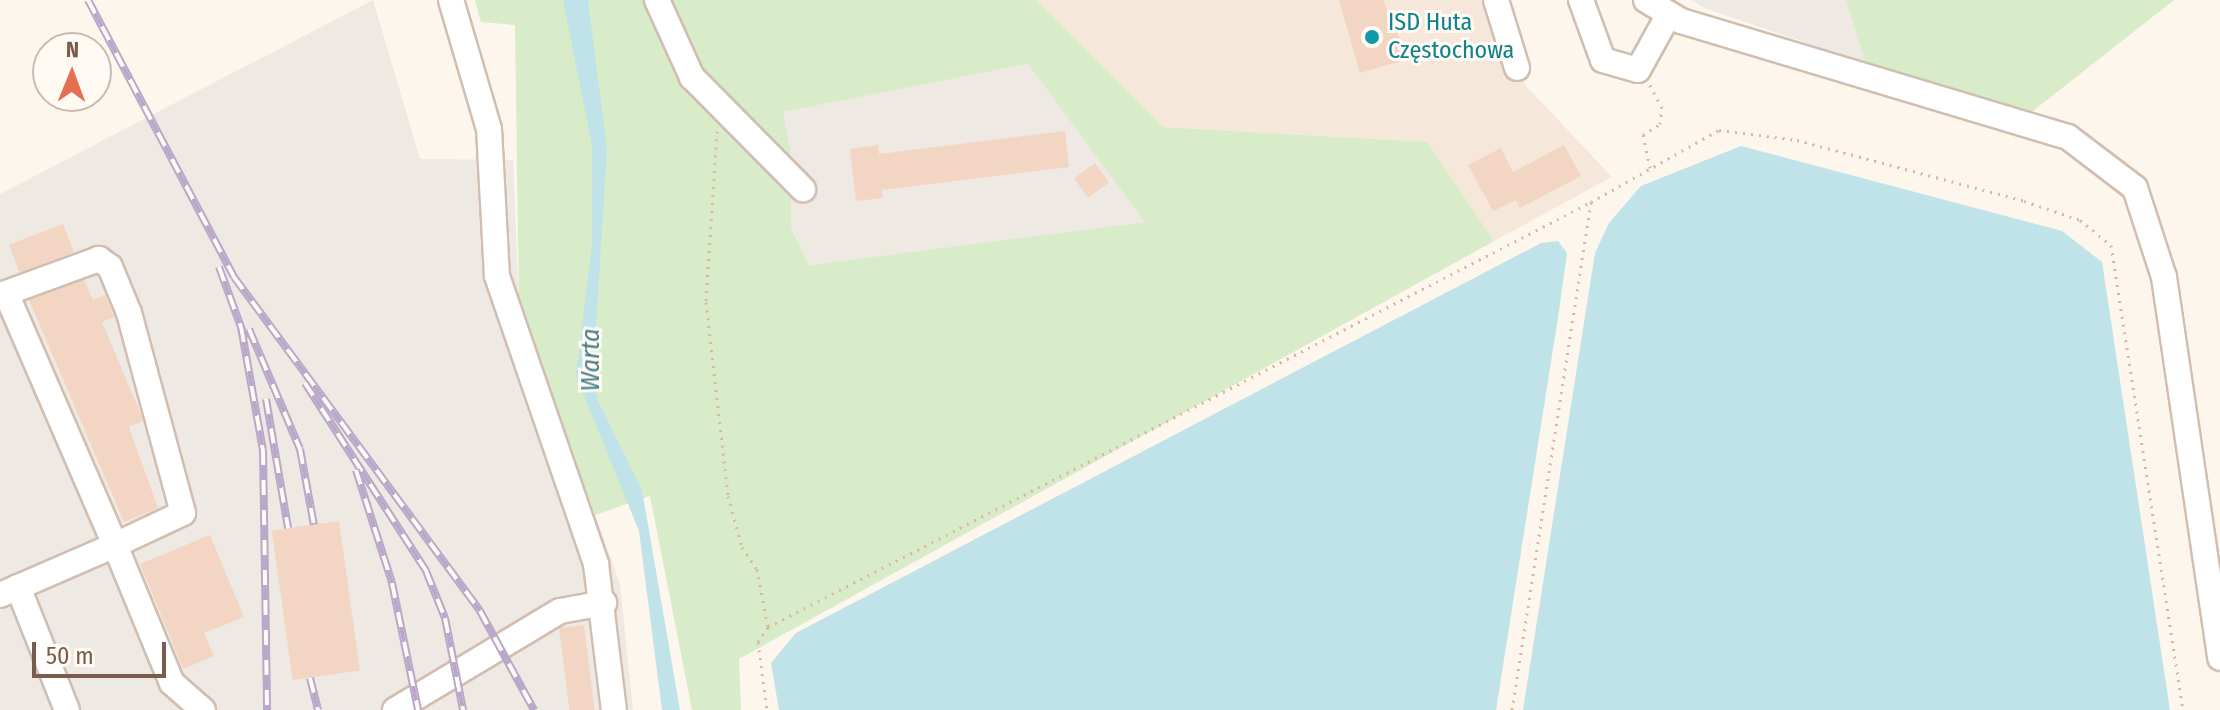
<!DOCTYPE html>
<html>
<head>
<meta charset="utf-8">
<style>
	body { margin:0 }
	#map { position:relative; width:2220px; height:710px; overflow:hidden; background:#fdf6ec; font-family:"Fira Sans Condensed",sans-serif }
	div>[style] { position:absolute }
	.residential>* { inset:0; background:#f5e8da }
	.industrial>* { inset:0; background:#efe9e4 }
	.green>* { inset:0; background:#d8ecc9 }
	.water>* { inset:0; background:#bfe3e8 }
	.building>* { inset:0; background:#f3d5c3; transform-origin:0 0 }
	.path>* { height:3px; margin-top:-1.5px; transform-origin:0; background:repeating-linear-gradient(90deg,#d9b8a5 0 2px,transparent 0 8px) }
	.roads { filter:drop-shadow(2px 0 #d1beb0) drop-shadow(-2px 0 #d1beb0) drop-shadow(0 2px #d1beb0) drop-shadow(0 -2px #d1beb0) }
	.minor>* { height:24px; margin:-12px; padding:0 12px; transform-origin:12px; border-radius:12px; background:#fff }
	.rail>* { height:8px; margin-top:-4px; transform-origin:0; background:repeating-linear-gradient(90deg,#fffaf3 0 15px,#b9a8c9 0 30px); box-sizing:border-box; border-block:2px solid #b9a8c9 }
	.dots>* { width:22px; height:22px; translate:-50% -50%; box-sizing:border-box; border:4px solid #fffaf3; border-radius:50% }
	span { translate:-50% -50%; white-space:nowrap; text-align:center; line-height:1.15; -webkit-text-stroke:6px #fffaf3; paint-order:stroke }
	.culture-label { font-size:24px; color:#0d838f }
	.left { translate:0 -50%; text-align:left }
	.water-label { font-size:26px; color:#437c86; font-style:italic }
	.north { position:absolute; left:32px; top:32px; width:80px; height:80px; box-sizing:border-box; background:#fffaf3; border:2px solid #cabbb1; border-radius:50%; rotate:1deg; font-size:22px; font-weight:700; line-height:32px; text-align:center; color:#7a5c4d }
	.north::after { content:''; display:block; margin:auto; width:28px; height:36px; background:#e76f51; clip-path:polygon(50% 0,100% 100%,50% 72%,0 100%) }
	.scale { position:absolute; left:32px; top:642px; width:134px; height:36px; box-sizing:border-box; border:4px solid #7a5c4d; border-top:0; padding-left:10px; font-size:24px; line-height:28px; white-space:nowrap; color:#7a5c4d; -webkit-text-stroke:6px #fffaf3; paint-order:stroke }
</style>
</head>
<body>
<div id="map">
	<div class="residential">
		<div style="clip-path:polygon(1036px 0,1491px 0,1526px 86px,1612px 177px,1494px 241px,1426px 142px,1164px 127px)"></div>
	</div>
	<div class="industrial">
		<div style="clip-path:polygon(373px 0,420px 159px,513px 160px,519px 304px,620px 584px,633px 710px,0 710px,0 194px)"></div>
		<div style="clip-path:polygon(1691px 0,1846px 0,1865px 63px,1704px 8px)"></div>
		<div style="clip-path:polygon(1028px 64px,1146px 222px,809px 265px,791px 226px,792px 159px,782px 112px)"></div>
	</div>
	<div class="green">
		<div style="clip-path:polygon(evenodd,475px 0,1036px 0,1164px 127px,1427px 142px,1494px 241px,739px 659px,741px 710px,692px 710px,650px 496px,595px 515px,519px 304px,515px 25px,481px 22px,475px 0,1028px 64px,1145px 222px,809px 265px,791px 227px,792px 159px,783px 112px,1028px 64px)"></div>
		<div style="clip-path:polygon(1846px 0,2174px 0,2029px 114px,1865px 63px)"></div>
	</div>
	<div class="water">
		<div style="clip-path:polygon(563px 0,588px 0,607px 150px,593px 375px,598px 401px,642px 490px,680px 710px,662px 710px,639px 531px,576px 376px,592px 244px,592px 146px)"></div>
		<div style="clip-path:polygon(1741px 146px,2062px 231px,2102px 262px,2170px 710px,1523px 710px,1595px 253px,1609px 223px,1641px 186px)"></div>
		<div style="clip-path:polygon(1558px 241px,1567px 253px,1559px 311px,1496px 710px,779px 710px,771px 663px,796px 633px,1541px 243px)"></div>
	</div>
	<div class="building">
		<div style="clip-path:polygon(1339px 0,1383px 0,1408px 59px,1360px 73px)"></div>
		<div style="clip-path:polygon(1065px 131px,1069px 167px,882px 190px,883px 198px,856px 201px,850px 149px,878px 145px,879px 154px)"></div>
		<div style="clip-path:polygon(1564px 145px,1581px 176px,1520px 208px,1516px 200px,1493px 211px,1468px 165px,1501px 148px,1513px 172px)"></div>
		<div style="left:1095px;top:163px;width:24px;height:26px;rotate:54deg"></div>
		<div style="left:63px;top:224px;width:30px;height:58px;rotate:69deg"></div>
		<div style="clip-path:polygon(84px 280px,93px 300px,105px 295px,114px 317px,102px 322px,140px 412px,143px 421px,129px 427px,158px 508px,124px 522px,29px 300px)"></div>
		<div style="left:339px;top:521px;width:151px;height:68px;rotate:82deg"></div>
		<div style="clip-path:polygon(210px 535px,244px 617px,204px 633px,214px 656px,183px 669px,140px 564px)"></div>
		<div style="left:584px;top:625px;width:86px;height:25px;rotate:83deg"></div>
	</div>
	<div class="path">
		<div style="left:717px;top:131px;width:171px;rotate:93.7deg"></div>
		<div style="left:706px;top:302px;width:195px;rotate:83.5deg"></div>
		<div style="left:728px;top:496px;width:53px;rotate:74.6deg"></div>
		<div style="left:742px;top:547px;width:27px;rotate:56deg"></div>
		<div style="left:757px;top:569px;width:59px;rotate:79.3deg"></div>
		<div style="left:768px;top:627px;width:18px;rotate:124deg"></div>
		<div style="left:758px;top:642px;width:69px;rotate:82.5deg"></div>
		<div style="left:1650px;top:168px;width:34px;rotate:-102deg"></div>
		<div style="left:1643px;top:135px;width:20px;rotate:-33deg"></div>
		<div style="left:1660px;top:124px;width:16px;rotate:-83deg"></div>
		<div style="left:1662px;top:108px;width:26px;rotate:-118deg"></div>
		<div style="left:1591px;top:202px;width:147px;rotate:-29.4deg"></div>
		<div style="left:1719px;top:130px;width:79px;rotate:7.3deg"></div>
		<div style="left:1797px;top:140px;width:235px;rotate:15deg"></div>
		<div style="left:2024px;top:201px;width:59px;rotate:18.7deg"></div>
		<div style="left:2080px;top:220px;width:40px;rotate:39deg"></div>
		<div style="left:2111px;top:245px;width:471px;rotate:81.2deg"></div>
		<div style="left:768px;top:627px;width:926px;rotate:-27.31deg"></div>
		<div style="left:1591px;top:202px;width:514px;rotate:98.84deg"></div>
	</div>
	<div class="roads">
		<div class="minor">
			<div style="left:451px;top:0;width:134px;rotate:73.6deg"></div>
			<div style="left:489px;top:129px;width:147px;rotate:86.9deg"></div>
			<div style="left:497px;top:276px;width:305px;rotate:71deg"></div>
			<div style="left:596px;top:564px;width:147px;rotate:83deg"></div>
			<div style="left:657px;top:0;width:85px;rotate:65.6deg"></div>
			<div style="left:692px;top:77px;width:158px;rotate:45.3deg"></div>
			<div style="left:1496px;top:0;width:71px;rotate:72.8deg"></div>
			<div style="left:1581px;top:0;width:64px;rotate:69.9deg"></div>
			<div style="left:1603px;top:60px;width:36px;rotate:16deg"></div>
			<div style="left:1638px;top:70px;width:64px;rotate:-61deg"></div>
			<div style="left:1646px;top:0;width:41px;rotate:31deg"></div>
			<div style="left:1681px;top:21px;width:404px;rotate:16.7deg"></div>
			<div style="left:2068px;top:137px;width:84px;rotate:37.3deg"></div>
			<div style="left:2135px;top:188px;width:94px;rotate:72deg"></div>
			<div style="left:2164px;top:277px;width:385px;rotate:81.6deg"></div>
			<div style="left:18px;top:587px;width:132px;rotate:68.3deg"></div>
			<div style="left:0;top:595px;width:125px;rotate:-23.5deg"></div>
			<div style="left:115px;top:545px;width:75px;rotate:-25.2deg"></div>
			<div style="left:183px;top:513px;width:207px;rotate:-105.1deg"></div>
			<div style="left:129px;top:313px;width:50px;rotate:-112.4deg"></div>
			<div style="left:110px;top:267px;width:14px;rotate:-144deg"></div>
			<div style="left:99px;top:259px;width:99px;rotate:159.9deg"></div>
			<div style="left:6px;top:293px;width:275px;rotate:66.6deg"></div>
			<div style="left:115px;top:545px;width:149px;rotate:67.6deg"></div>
			<div style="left:172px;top:683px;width:41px;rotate:41.1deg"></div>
			<div style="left:395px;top:710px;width:192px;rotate:-31deg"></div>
			<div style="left:560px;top:611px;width:45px;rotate:-10.3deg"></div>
		</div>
	</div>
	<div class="rail">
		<div style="left:88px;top:0;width:313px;rotate:62.2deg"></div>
		<div style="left:234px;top:277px;width:415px;rotate:53.6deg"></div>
		<div style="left:480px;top:611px;width:113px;rotate:61.4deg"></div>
		<div style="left:219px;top:267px;width:76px;rotate:69.9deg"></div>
		<div style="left:241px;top:327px;width:125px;rotate:79.9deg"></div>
		<div style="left:263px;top:450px;width:260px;rotate:89.1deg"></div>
		<div style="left:249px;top:329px;width:130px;rotate:67deg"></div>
		<div style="left:300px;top:449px;width:77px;rotate:79.6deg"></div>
		<div style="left:305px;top:383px;width:224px;rotate:57.2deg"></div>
		<div style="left:426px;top:571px;width:51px;rotate:68deg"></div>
		<div style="left:445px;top:618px;width:94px;rotate:78.9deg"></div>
		<div style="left:266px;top:399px;width:131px;rotate:80.3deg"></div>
		<div style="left:356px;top:470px;width:119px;rotate:72.3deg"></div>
		<div style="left:392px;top:583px;width:130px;rotate:78.4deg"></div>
		<div style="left:310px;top:678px;width:33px;rotate:76deg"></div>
	</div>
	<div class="dots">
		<div style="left:1372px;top:37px;background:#0f9aa8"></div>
	</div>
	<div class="culture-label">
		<span class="left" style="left:1388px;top:37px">ISD Huta<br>Częstochowa</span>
	</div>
	<div class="water-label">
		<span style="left:591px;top:360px;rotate:-90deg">Warta</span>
	</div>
	<div class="north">N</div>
	<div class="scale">50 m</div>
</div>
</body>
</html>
